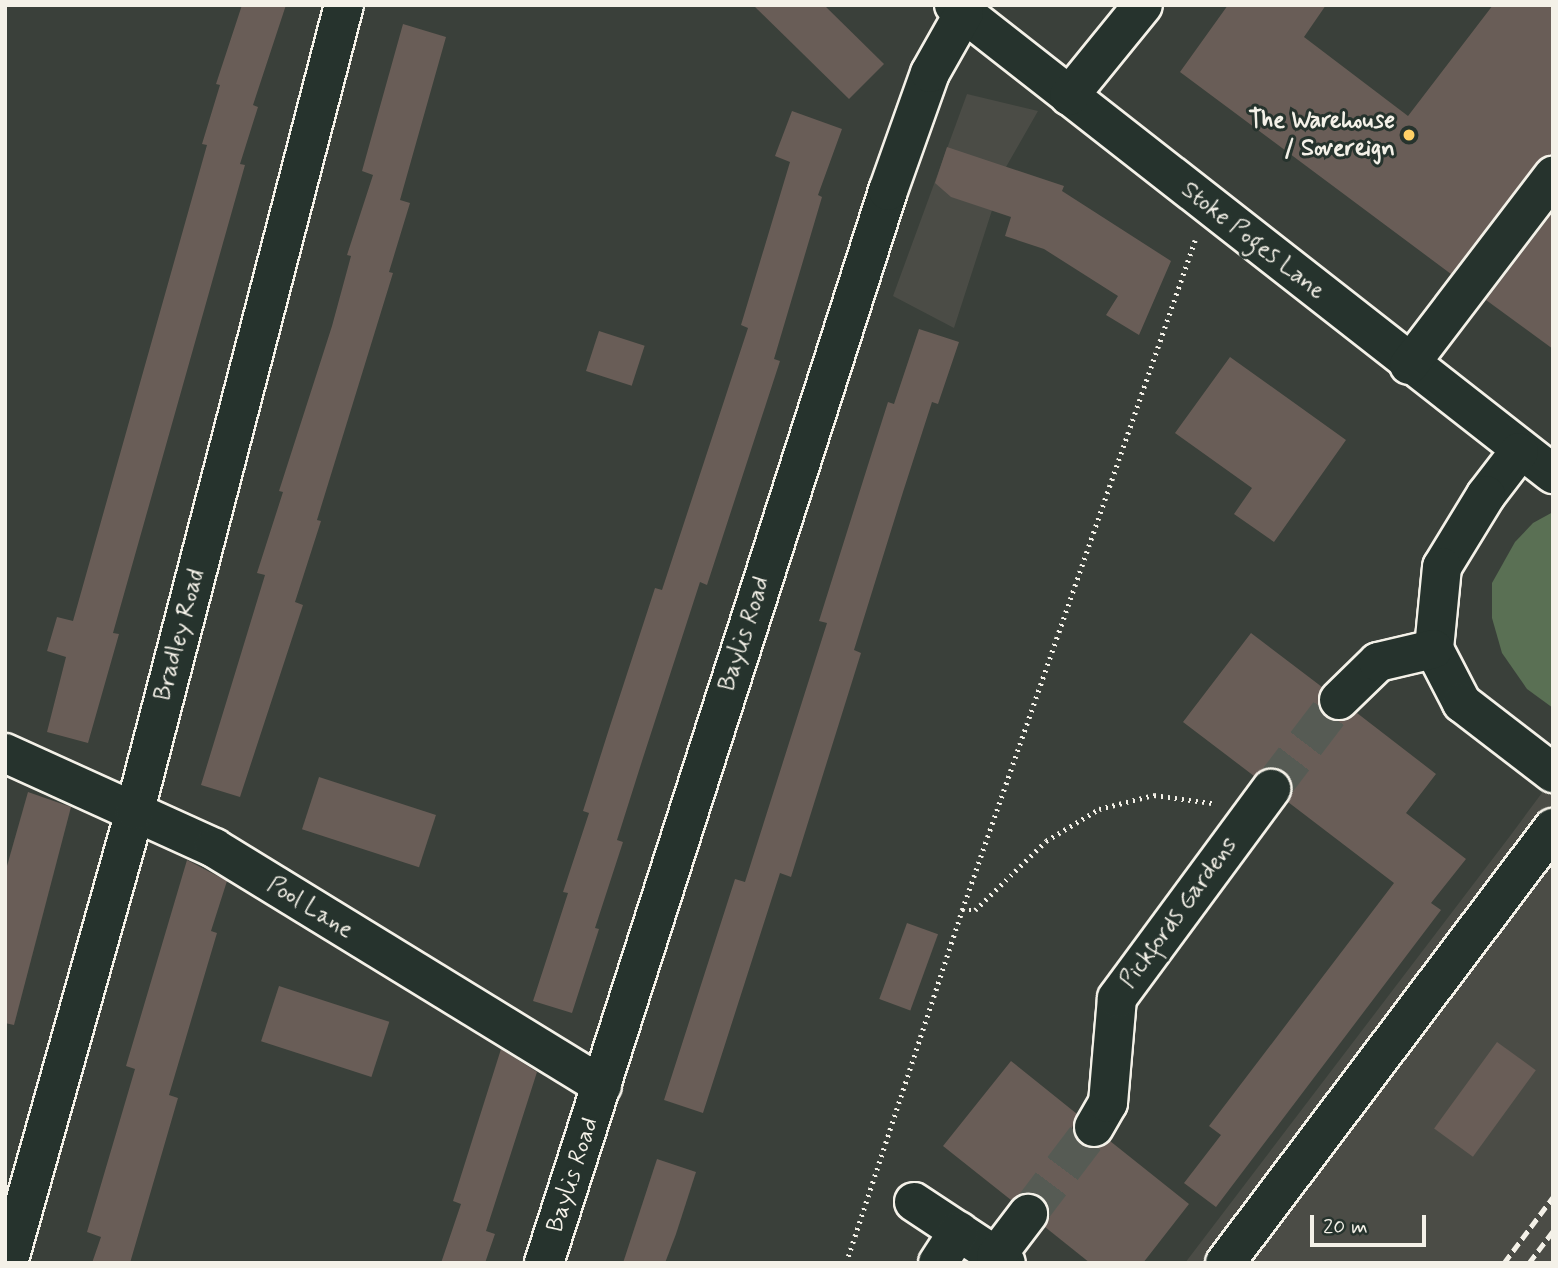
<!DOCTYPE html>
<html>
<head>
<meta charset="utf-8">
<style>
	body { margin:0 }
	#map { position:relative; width:1558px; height:1268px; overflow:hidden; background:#3a403a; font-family:Mynerve,sans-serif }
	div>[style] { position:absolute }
	.built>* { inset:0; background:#4b4c46 }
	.green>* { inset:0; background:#5a7054 }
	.building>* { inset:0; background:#695d57; transform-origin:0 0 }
	.minor-tunnel>* { height:38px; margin-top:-19px; transform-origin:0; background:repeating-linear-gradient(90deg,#565b54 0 38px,transparent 0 57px) }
	.path>* { height:4.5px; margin-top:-2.25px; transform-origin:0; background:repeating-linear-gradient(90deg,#f4f1e8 0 2px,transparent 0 7px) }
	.roads { filter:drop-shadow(2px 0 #f4f1e8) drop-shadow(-2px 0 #f4f1e8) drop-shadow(0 2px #f4f1e8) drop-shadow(0 -2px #f4f1e8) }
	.minor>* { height:38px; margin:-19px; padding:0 19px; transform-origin:19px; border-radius:19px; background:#26332d }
	.rail>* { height:5px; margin-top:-2.5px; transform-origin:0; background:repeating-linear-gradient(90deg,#f4f1e8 0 10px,transparent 0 15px) }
	.dots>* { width:19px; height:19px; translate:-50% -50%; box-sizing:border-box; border:4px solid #26332d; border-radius:50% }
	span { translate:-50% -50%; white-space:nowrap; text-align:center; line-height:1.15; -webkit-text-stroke:6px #26332d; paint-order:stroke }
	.poi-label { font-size:24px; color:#f4f1e8; font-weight:700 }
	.right { translate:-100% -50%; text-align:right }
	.street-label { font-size:24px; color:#f4f1e8 }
	.frame { position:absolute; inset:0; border:7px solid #f4f1e8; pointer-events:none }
	.scale { position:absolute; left:1310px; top:1215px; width:116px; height:32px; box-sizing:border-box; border:4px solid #f4f1e8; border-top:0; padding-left:9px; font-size:21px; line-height:24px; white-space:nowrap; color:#f4f1e8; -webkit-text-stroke:5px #26332d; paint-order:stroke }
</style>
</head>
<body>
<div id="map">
	<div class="built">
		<div style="clip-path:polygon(967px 94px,1038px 111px,1006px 167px,954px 328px,893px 296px)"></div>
		<div style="clip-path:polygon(1553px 778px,1553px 1263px,1185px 1263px,1510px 836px)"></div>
	</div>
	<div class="green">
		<div style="clip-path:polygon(1553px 512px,1553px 708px,1527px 689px,1502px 653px,1492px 618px,1492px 583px,1515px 542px,1533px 523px)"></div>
	</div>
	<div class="building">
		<div style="clip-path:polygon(242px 5px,286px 5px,253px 105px,258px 107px,240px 164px,245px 165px,113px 633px,119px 634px,88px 743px,47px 732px,66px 657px,47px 651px,57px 617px,73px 621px,207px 145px,202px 144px,220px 85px,216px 84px)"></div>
		<div style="clip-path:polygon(753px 5px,824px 5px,884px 64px,849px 99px)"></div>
		<div style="clip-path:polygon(1228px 5px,1326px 5px,1304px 37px,1408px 116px,1493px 5px,1553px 5px,1553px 155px,1536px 163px,1451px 274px,1180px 72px)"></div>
		<div style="clip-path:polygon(403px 24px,446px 37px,400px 200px,410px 203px,389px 272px,393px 273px,317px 520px,321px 521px,295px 602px,303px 605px,240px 797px,201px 785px,265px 575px,257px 573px,283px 492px,279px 491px,332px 326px,351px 256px,347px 255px,373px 175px,362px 171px)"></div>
		<div style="clip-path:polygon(792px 111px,842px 129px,818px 195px,822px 197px,774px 359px,780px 361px,707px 585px,700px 582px,642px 761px,617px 840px,623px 842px,595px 928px,599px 929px,572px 1013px,533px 1001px,568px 893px,563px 892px,589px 813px,583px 811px,609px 729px,655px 588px,662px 590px,748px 328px,741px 325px,790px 162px,775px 156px)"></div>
		<div style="clip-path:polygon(947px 147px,1064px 186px,1062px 191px,1171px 261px,1139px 335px,1106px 315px,1118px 296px,1044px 249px,1005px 236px,1011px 217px,951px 197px,935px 183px)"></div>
		<div style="clip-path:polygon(1553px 212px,1553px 349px,1486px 300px)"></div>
		<div style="clip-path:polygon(919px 329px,959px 342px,938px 404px,932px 402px,903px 492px,854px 650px,861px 653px,791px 877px,780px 873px,703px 1113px,664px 1100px,735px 879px,745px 882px,827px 623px,819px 621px,868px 465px,888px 402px,894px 404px)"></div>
		<div style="left:599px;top:331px;width:48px;height:42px;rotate:18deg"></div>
		<div style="clip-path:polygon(1230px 357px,1346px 440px,1274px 542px,1234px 514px,1252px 488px,1175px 433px)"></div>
		<div style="clip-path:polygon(1251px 633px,1322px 687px,1318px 705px,1324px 716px,1344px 721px,1357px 713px,1436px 774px,1406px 813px,1466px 859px,1431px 903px,1441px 910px,1216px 1207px,1184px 1183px,1221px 1135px,1209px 1126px,1394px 883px,1288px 802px,1293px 791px,1284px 772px,1273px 767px,1254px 776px,1183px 722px)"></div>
		<div style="left:319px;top:777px;width:123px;height:55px;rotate:18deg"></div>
		<div style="clip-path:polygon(28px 792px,71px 807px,14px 1025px,5px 1023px,5px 873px)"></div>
		<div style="clip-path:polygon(187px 860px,227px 881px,211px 931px,217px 933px,169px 1095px,178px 1098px,130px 1263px,92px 1263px,101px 1237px,87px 1232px,135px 1069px,126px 1066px)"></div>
		<div style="left:907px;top:923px;width:33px;height:81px;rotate:20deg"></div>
		<div style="left:279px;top:986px;width:116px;height:58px;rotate:18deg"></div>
		<div style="left:1497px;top:1042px;width:48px;height:107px;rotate:36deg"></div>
		<div style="clip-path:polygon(501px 1049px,537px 1072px,486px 1231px,495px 1234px,485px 1263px,441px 1263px,461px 1204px,453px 1201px)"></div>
		<div style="clip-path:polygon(1011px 1061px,1077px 1114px,1072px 1128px,1082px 1145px,1095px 1149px,1110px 1141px,1189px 1204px,1143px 1263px,1090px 1263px,1045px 1227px,1050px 1216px,1042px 1197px,1030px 1192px,1011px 1200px,943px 1146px)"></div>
		<div style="clip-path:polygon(657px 1159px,696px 1172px,676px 1234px,665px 1263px,623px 1263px)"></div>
	</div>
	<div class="minor-tunnel">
		<div style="left:1271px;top:789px;width:112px;rotate:-52.6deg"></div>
		<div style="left:1028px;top:1214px;width:109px;rotate:-52.8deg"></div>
	</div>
	<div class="path">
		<div style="left:962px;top:910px;width:13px"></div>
		<div style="left:975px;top:910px;width:99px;rotate:-44.2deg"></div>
		<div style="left:1046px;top:841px;width:62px;rotate:-31.1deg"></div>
		<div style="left:1099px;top:809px;width:57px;rotate:-14.3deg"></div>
		<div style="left:1154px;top:795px;width:59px;rotate:7.9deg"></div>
		<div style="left:846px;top:1263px;width:372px;rotate:-71.8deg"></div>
		<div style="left:962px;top:910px;width:709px;rotate:-70.82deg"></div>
	</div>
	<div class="roads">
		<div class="minor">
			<div style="left:954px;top:5px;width:761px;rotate:38.06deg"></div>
			<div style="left:1069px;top:96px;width:117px;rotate:-50.9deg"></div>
			<div style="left:1409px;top:365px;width:238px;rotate:-52.7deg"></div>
			<div style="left:1519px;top:452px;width:54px;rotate:127.5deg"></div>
			<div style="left:1486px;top:495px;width:84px;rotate:121.4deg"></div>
			<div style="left:1442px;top:567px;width:82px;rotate:95.6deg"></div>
			<div style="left:1434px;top:649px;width:61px;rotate:62.6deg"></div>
			<div style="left:1462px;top:703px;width:115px;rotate:37.6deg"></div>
			<div style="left:1339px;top:700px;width:54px;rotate:-44.3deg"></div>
			<div style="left:1378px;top:662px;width:57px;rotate:-13.1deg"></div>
			<div style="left:5px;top:753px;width:230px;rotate:24.4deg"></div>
			<div style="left:214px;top:848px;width:455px;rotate:31.5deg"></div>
			<div style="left:1094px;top:1127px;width:28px;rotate:-60deg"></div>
			<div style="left:1108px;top:1103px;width:105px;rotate:-85.1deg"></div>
			<div style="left:1117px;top:998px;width:260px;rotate:-53.6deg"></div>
			<div style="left:914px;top:1202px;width:110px;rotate:33.5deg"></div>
			<div style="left:996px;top:1256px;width:53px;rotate:-52.7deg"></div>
			<div style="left:8px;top:1263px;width:470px;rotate:-74.3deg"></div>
			<div style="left:135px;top:810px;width:832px;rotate:-75.45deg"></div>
			<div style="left:544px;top:1263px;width:1126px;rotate:-72.21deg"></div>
			<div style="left:888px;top:191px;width:125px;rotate:-70.4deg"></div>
			<div style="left:930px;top:73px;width:69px;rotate:-60.5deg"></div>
			<div style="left:938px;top:1263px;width:38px;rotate:-57deg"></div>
			<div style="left:1225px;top:1263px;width:545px;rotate:-52.98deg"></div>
		</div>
	</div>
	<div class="rail">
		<div style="left:1504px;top:1263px;width:82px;rotate:-53.4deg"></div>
		<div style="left:1529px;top:1263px;width:40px;rotate:-53deg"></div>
	</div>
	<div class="dots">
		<div style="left:1409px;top:135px;background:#ffd166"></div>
	</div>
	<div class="poi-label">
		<span class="right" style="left:1395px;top:135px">The Warehouse<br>/ Sovereign</span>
	</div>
	<div class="street-label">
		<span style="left:1253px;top:241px;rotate:38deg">Stoke Poges Lane</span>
		<span style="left:745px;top:634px;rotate:-72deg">Baylis Road</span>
		<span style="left:180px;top:635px;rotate:-75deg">Bradley Road</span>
		<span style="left:310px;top:908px;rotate:31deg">Pool Lane</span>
		<span style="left:1179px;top:913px;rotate:-54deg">Pickfords Gardens</span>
		<span style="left:573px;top:1175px;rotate:-72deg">Baylis Road</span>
	</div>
	<div class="frame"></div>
	<div class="scale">20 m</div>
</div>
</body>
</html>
